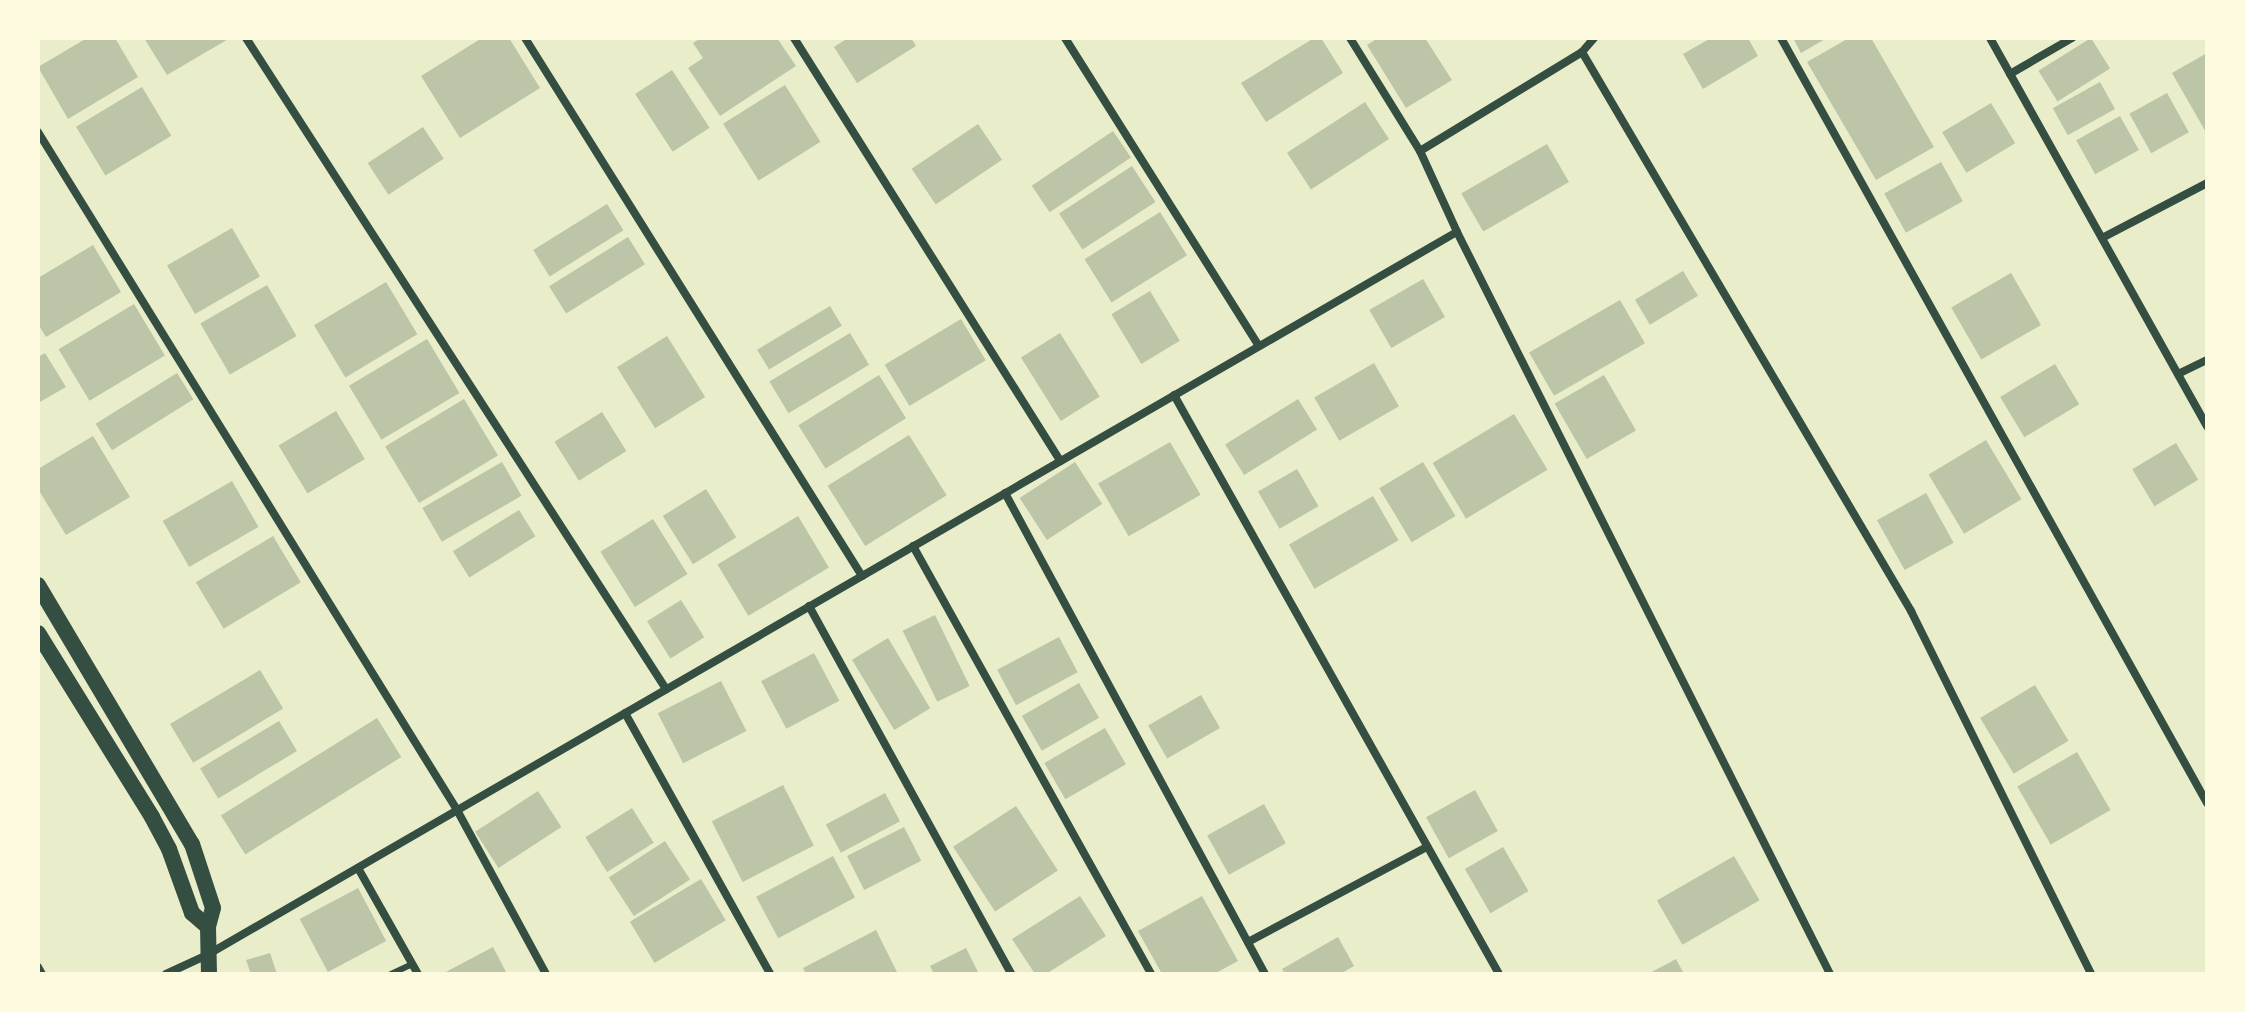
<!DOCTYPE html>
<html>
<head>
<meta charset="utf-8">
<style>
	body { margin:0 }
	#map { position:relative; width:2245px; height:1012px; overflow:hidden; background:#e9edc9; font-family:Lato,sans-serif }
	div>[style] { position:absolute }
	.building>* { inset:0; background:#bcc5a7; transform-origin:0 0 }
	.service>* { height:6px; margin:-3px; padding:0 3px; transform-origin:3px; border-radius:3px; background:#344e41 }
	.minor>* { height:8px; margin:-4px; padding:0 4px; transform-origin:4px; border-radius:4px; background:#344e41 }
	.secondary>* { height:16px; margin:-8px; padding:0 8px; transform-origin:8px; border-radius:8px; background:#344e41 }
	span { translate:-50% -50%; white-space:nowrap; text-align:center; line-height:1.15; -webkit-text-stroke:7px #fefae0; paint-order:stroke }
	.frame { position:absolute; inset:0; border:40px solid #fefae0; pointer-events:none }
</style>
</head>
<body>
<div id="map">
	<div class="building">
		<div style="clip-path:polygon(87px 38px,115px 38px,138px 77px,68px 119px,38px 67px)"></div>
		<div style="clip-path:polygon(144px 38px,230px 38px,167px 75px)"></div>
		<div style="clip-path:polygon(482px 38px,509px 38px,540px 88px,460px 138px,421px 76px)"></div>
		<div style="clip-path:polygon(701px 38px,777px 38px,796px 66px,720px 116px,688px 68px,703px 58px,693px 43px)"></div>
		<div style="clip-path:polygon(848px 38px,911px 38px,916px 46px,857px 83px,834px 47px)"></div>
		<div style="clip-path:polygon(1314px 38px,1321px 38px,1343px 73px,1266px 122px,1241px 83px)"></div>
		<div style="clip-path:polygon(1378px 38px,1425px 38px,1452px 80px,1406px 108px,1367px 45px)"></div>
		<div style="clip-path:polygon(1711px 38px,1748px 38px,1758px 56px,1703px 89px,1683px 54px)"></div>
		<div style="clip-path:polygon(1793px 38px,1827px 38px,1801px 53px)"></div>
		<div style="clip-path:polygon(1849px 38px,1871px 38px,1934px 147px,1876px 180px,1807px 62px)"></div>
		<div style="left:2091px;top:38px;width:36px;height:62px;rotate:58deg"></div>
		<div style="clip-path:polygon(2207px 53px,2207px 134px,2172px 73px)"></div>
		<div style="left:672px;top:70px;width:69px;height:44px;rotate:57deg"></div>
		<div style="left:2100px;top:82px;width:31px;height:54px;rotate:61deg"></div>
		<div style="left:785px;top:85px;width:67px;height:73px;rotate:58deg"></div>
		<div style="left:142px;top:87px;width:57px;height:77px;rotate:59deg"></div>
		<div style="left:2167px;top:93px;width:45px;height:43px;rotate:61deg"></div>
		<div style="left:1365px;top:102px;width:44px;height:93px;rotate:57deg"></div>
		<div style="left:1991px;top:103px;width:47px;height:57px;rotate:59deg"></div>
		<div style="left:2120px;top:116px;width:39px;height:50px;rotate:61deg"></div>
		<div style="left:978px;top:124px;width:43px;height:80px;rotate:56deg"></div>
		<div style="left:423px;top:127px;width:38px;height:66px;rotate:57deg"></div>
		<div style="left:1113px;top:131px;width:32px;height:98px;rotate:56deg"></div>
		<div style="left:1547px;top:144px;width:44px;height:99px;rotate:60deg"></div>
		<div style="left:1941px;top:162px;width:45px;height:65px;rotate:61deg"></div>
		<div style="left:1132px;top:166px;width:43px;height:87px;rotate:57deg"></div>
		<div style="left:607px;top:204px;width:31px;height:87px;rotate:58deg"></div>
		<div style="left:1160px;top:212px;width:51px;height:89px;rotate:58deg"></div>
		<div style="left:232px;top:228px;width:56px;height:75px;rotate:60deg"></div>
		<div style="left:628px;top:237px;width:32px;height:93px;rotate:58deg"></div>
		<div style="clip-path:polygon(93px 245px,121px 292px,46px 337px,38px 324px,38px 278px)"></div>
		<div style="left:1683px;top:271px;width:29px;height:56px;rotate:59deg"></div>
		<div style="left:2011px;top:273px;width:60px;height:69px;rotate:60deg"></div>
		<div style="left:1423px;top:279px;width:44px;height:62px;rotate:60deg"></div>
		<div style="left:386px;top:282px;width:61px;height:84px;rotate:59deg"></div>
		<div style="left:267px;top:285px;width:59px;height:77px;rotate:60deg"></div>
		<div style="left:1150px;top:291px;width:58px;height:45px;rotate:59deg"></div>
		<div style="left:1620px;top:300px;width:50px;height:105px;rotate:60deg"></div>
		<div style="left:134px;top:304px;width:60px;height:88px;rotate:59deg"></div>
		<div style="left:830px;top:306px;width:23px;height:85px;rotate:59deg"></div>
		<div style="left:961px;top:319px;width:48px;height:89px;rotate:59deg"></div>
		<div style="left:850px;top:333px;width:37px;height:94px;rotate:59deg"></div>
		<div style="left:1060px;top:333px;width:75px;height:46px;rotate:58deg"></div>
		<div style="left:667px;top:336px;width:72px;height:59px;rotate:58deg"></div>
		<div style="left:427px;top:339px;width:63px;height:91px;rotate:59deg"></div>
		<div style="clip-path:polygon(45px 353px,66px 387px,38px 403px,38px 357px)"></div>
		<div style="left:1374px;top:363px;width:50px;height:69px;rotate:60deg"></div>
		<div style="left:2055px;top:364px;width:47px;height:64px;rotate:59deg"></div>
		<div style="left:177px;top:373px;width:31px;height:96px;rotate:58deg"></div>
		<div style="left:879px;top:375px;width:51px;height:95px;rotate:58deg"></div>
		<div style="left:1604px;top:375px;width:64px;height:57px;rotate:60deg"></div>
		<div style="left:464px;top:399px;width:66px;height:92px;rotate:59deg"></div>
		<div style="left:1298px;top:399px;width:36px;height:86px;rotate:58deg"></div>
		<div style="left:336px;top:411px;width:56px;height:67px;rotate:59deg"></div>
		<div style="left:602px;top:412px;width:46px;height:56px;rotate:58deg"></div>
		<div style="left:1514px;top:414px;width:65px;height:95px;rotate:59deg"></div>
		<div style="left:909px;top:435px;width:71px;height:96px;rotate:58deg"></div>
		<div style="clip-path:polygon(93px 436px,130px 497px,66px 535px,38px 489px,38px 469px)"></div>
		<div style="left:1986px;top:440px;width:69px;height:67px;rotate:59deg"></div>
		<div style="left:1170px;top:442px;width:61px;height:83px;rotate:60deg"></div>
		<div style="left:2176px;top:443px;width:43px;height:51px;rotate:59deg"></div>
		<div style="left:502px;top:462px;width:39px;height:92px;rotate:60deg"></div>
		<div style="left:1075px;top:462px;width:50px;height:66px;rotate:57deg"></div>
		<div style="left:1423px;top:462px;width:63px;height:51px;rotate:59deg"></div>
		<div style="left:1297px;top:469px;width:43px;height:45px;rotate:60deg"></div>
		<div style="left:232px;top:481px;width:53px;height:80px;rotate:60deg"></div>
		<div style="left:706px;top:489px;width:57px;height:51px;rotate:58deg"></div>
		<div style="left:1926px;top:493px;width:57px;height:56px;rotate:61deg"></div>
		<div style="left:1373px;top:496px;width:51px;height:97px;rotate:60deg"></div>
		<div style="left:519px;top:510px;width:31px;height:78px;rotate:58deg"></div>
		<div style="left:798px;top:516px;width:60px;height:94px;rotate:59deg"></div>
		<div style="left:653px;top:519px;width:65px;height:62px;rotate:58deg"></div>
		<div style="left:273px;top:536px;width:54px;height:90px;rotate:59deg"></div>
		<div style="left:681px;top:600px;width:44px;height:40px;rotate:58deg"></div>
		<div style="left:935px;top:615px;width:79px;height:36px;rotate:64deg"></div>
		<div style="left:1059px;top:637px;width:40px;height:70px;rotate:62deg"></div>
		<div style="left:888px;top:638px;width:82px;height:42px;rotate:59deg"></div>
		<div style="left:814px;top:653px;width:54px;height:60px;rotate:62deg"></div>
		<div style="left:260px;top:670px;width:45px;height:105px;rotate:59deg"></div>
		<div style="left:721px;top:681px;width:56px;height:71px;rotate:63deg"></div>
		<div style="left:1079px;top:683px;width:40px;height:66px;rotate:60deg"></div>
		<div style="left:2035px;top:685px;width:65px;height:64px;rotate:59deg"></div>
		<div style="left:1201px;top:695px;width:38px;height:61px;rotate:60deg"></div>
		<div style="left:377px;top:718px;width:46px;height:184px;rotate:58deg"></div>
		<div style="left:279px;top:721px;width:35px;height:92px;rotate:59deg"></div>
		<div style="left:1105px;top:728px;width:42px;height:70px;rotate:60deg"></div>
		<div style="left:2077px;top:752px;width:67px;height:69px;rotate:60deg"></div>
		<div style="left:783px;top:785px;width:68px;height:80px;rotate:63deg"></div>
		<div style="left:1475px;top:790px;width:47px;height:56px;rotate:61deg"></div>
		<div style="left:538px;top:791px;width:43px;height:75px;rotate:57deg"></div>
		<div style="left:885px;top:793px;width:32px;height:67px;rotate:62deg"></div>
		<div style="left:1264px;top:804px;width:45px;height:65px;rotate:61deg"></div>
		<div style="left:1016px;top:806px;width:77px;height:75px;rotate:57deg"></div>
		<div style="left:632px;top:808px;width:41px;height:55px;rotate:58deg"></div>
		<div style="left:904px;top:827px;width:38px;height:64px;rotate:63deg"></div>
		<div style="left:665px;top:841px;width:46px;height:67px;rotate:57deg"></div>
		<div style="left:1503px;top:847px;width:51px;height:44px;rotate:60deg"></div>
		<div style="left:833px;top:856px;width:47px;height:87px;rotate:62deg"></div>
		<div style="left:1734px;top:856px;width:51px;height:89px;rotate:60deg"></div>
		<div style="left:701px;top:879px;width:48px;height:83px;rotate:59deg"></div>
		<div style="left:358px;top:888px;width:60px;height:66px;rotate:62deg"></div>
		<div style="clip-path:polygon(1080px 896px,1106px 936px,1046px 974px,1035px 974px,1012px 939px)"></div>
		<div style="clip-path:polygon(1202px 896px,1238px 961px,1214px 974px,1162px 974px,1138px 931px)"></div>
		<div style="clip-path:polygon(876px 930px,898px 974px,806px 974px,803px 968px)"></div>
		<div style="clip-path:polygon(1338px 937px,1354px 966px,1340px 974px,1285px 974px,1282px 969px)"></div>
		<div style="clip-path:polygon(493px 947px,507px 974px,442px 974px)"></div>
		<div style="clip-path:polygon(966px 948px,979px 974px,934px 974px,930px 966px)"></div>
		<div style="clip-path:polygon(270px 953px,277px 974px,251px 974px,246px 960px)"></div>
		<div style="clip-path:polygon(1676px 959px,1684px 974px,1648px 974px)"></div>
	</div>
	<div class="service">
		<div style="left:391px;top:974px;width:23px;rotate:-25deg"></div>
	</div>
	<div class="minor">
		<div style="left:246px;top:38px;width:775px;rotate:57.17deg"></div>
		<div style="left:525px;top:38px;width:635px;rotate:57.94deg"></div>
		<div style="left:794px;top:38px;width:500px;rotate:57.8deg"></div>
		<div style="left:1065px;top:38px;width:364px;rotate:57.8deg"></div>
		<div style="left:1350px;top:38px;width:133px;rotate:58.2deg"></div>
		<div style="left:1420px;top:151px;width:89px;rotate:65.4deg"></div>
		<div style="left:1457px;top:232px;width:830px;rotate:63.31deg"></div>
		<div style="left:1781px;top:38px;width:876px;rotate:60.89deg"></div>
		<div style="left:1990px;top:38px;width:445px;rotate:60.8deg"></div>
		<div style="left:1582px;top:52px;width:649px;rotate:59.52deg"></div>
		<div style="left:1911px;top:611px;width:405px;rotate:63.6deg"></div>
		<div style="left:2010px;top:74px;width:72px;rotate:-30.1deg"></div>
		<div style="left:38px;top:132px;width:797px;rotate:58.28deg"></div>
		<div style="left:457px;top:810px;width:187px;rotate:61.5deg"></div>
		<div style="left:1420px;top:151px;width:190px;rotate:-31.4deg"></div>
		<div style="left:1582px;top:52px;width:18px;rotate:-49deg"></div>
		<div style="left:2102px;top:238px;width:119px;rotate:-27.6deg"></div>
		<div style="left:2178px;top:374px;width:32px;rotate:-26deg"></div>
		<div style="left:1174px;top:395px;width:664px;rotate:60.69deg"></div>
		<div style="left:1005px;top:493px;width:547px;rotate:61.61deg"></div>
		<div style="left:913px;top:546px;width:490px;rotate:60.9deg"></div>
		<div style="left:809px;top:606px;width:420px;rotate:61.2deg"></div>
		<div style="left:625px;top:713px;width:299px;rotate:60.9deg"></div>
		<div style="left:358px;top:868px;width:122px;rotate:60.5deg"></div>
		<div style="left:1248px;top:942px;width:203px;rotate:-28deg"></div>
		<div style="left:38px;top:967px;width:8px;rotate:60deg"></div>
		<div style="left:166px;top:974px;width:45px;rotate:-24.9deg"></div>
		<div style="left:207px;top:955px;width:1444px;rotate:-30.05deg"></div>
	</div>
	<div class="secondary">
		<div style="left:38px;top:585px;width:301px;rotate:59.3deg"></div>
		<div style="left:192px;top:844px;width:67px;rotate:71.8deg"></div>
		<div style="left:213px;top:908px;width:20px;rotate:105deg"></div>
		<div style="left:208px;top:927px;width:47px;rotate:88.8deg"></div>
		<div style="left:38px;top:633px;width:216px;rotate:58.2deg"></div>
		<div style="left:152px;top:817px;width:36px;rotate:62deg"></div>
		<div style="left:169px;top:849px;width:68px;rotate:70.2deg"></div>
		<div style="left:192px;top:913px;width:21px;rotate:41deg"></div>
	</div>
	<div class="frame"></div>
</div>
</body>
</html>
